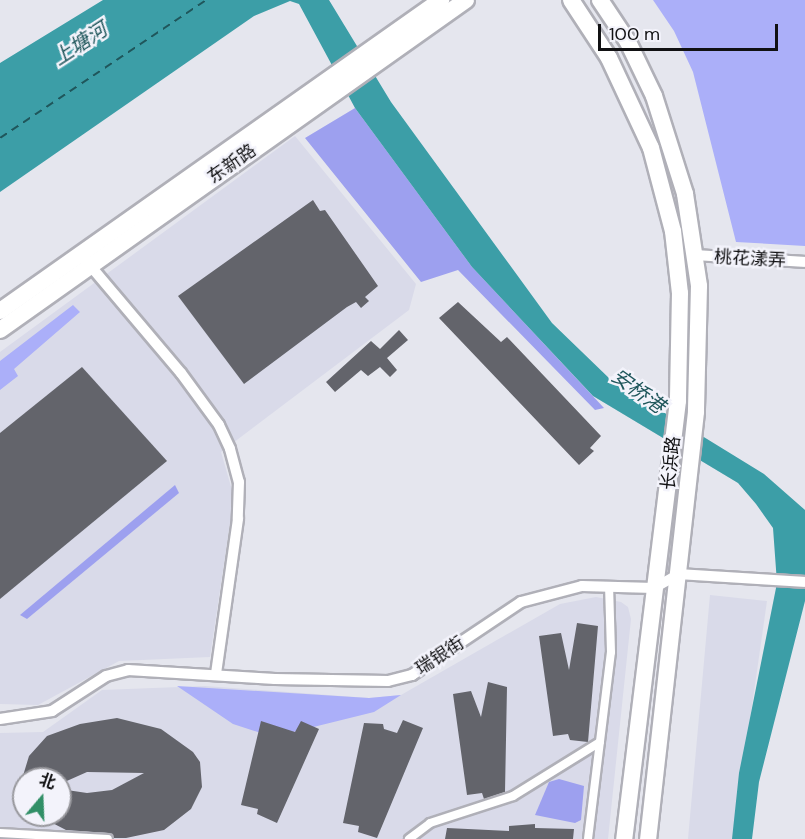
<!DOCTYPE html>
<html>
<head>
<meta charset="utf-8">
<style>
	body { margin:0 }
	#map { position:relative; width:805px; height:839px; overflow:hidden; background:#e5e6ee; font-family:"DM Sans","Noto Sans SC",sans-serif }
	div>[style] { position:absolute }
	.built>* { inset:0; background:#d9dae9 }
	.green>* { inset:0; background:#abaff9 }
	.forest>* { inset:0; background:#9da0ef }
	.water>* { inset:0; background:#3c9ea7 }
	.ferry>* { height:1.5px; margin-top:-0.75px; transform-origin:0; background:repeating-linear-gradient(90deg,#1f565b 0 8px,transparent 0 14px) }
	.building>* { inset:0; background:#63646b }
	.roads { filter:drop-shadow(2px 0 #b0b0b8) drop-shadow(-2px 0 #b0b0b8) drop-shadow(0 2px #b0b0b8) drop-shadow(0 -2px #b0b0b8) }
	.pedestrian>* { height:8px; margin:-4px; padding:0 4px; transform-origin:4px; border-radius:4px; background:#fff }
	.minor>* { height:10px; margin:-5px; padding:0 5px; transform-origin:5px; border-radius:5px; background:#fff }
	.secondary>* { height:16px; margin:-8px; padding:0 8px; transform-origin:8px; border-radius:8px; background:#fff }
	span { translate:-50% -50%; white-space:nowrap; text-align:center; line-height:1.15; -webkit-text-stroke:5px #f3f3fb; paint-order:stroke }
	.street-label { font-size:18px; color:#111113 }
	.water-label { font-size:20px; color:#1f565b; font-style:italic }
	.north { position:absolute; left:12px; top:767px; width:60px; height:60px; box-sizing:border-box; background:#f3f3fb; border:2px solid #99999e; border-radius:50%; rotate:19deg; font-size:16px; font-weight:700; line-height:24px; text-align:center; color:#111113 }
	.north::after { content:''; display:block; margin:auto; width:21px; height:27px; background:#318f67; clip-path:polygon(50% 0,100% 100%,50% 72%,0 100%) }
	.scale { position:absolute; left:598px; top:24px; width:180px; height:27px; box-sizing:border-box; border:3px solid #111113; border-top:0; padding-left:8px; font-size:18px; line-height:21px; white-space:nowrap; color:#111113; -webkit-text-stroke:4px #f3f3fb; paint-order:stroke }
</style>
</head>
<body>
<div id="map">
	<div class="built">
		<div style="clip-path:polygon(295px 136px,416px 284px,409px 310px,221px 452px,234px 497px,210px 657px,119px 661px,38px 705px,0 704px,0 352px)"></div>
		<div style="clip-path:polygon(710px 595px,767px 601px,733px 839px,688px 839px)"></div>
		<div style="clip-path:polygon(evenodd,596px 597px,621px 602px,628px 607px,631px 619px,608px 839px,0 839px,0 733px,43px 732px,102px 690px,205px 686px,369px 698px,401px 695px,560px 604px,596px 597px,24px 779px,60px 779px,60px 815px,24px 815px,24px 779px)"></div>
	</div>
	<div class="green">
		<div style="clip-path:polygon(653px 0,805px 0,805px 246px,736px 242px,693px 72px,674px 31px)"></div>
		<div style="clip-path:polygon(73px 305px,80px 312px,14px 369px,18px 376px,0 390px,0 361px)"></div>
		<div style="clip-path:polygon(177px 686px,369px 698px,401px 695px,374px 712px,273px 737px,233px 724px)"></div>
	</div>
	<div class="forest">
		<div style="clip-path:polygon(355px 108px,472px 267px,604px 408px,595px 410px,458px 270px,421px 282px,305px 138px)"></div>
		<div style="clip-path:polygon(175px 485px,179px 493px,27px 619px,20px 615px)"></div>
		<div style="clip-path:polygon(559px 779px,584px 786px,581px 820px,575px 823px,535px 815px,549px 782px)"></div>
	</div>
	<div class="water">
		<div style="clip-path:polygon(103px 0,329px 0,391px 102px,552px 323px,611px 380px,764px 474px,805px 510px,805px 601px,759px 782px,752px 839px,732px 839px,739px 773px,777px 583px,773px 528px,756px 504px,738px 483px,593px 396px,472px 267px,355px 108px,299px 4px,290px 1px,254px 16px,0 192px,0 63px)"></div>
	</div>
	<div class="ferry">
		<div style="left:0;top:138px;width:248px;rotate:-33.8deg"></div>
	</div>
	<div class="building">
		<div style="clip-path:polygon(313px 200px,320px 211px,325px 210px,378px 286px,365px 297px,369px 301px,361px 308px,356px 302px,347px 307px,244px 384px,178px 296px)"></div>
		<div style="clip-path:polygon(458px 302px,501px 342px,507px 337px,601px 436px,590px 448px,594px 451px,579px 465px,439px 318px)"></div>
		<div style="clip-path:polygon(399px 330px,408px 340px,387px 358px,397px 370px,390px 377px,380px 367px,368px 376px,361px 370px,335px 392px,326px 382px,371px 341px,380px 349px)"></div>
		<div style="clip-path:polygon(82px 367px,167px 461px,0 599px,0 433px)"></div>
		<div style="clip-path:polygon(577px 623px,598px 626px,588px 742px,570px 740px,568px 734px,553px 736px,539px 636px,561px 633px,569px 670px)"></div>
		<div style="clip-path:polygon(488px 682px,507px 687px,505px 792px,484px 799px,482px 793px,467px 795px,453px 694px,471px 691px,481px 717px)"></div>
		<div style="clip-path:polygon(117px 718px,161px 729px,193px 752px,200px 762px,202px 787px,191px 809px,164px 830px,126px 838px,114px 838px,108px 833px,66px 830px,37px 815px,60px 815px,60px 789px,87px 793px,112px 790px,144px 773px,87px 772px,60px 784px,60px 779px,22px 779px,29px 756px,47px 736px,80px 724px)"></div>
		<div style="clip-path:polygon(403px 720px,423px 728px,377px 838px,358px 832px,359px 826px,343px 823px,364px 723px,383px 724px,384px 729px,397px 733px)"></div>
		<div style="clip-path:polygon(261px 721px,295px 732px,301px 721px,319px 729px,277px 823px,257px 814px,258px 809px,241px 805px)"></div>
		<div style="clip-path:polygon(535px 824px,535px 828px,574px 829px,573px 839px,445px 839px,447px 828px,509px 831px,509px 826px)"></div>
	</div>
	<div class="roads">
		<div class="pedestrian">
			<div style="left:0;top:833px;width:108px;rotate:3.2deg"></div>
			<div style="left:409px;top:839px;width:26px;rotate:-37deg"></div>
			<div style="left:430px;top:823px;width:87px;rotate:-18deg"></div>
			<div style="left:513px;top:796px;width:102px;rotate:-31.8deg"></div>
			<div style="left:588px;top:839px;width:188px;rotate:-83deg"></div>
			<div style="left:611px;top:652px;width:66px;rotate:-91.7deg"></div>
		</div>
		<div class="minor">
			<div style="left:696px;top:255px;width:109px;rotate:3.7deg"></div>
			<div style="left:88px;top:263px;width:144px;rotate:49.8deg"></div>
			<div style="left:181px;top:373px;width:64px;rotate:53.8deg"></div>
			<div style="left:219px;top:425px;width:26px;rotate:65deg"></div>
			<div style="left:230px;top:449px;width:34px;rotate:75deg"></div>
			<div style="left:239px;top:482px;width:37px;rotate:92deg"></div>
			<div style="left:238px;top:519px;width:156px;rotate:98.1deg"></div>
			<div style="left:0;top:719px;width:53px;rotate:-8.7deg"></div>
			<div style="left:52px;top:711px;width:64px;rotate:-32.9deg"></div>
			<div style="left:106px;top:676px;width:23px;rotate:-15deg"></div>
			<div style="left:128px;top:670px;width:147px;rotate:3.5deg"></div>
			<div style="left:275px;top:679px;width:113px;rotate:1deg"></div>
			<div style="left:388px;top:681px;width:25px;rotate:-14deg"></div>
			<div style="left:412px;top:675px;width:131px;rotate:-33.8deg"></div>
			<div style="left:521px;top:602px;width:63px;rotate:-14.7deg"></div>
			<div style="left:582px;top:586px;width:72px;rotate:1.6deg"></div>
			<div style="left:654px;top:588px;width:29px;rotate:-29deg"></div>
			<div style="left:679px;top:574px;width:126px;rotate:3.6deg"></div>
		</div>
		<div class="secondary">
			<div style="left:571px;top:0;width:69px;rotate:56.8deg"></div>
			<div style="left:609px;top:58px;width:99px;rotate:65deg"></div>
			<div style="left:651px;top:148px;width:86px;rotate:75.2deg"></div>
			<div style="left:673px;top:231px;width:62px;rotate:83.6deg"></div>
			<div style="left:680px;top:293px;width:108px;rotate:91.1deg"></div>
			<div style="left:678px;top:401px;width:441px;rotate:97deg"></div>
			<div style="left:600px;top:0;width:50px;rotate:56.3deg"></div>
			<div style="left:628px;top:42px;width:60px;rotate:64.3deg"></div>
			<div style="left:654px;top:96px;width:103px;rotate:72.4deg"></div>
			<div style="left:685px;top:194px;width:93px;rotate:81.3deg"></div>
			<div style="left:699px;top:286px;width:126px;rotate:91.4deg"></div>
			<div style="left:696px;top:412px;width:430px;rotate:96.4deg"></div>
			<div style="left:0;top:311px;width:540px;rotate:-35.19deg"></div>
			<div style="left:0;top:330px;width:571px;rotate:-35.3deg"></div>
		</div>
	</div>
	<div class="street-label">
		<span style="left:232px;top:164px;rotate:-35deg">东新路</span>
		<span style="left:750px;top:259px;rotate:3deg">桃花漾弄</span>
		<span style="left:671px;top:463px;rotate:-84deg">长浜路</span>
		<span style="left:440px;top:656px;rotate:-33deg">瑞银街</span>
	</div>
	<div class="water-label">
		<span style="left:80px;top:44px;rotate:-33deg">上塘河</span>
		<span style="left:638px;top:391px;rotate:36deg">安桥港</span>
	</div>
	<div class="north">北</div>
	<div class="scale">100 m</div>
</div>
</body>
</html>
